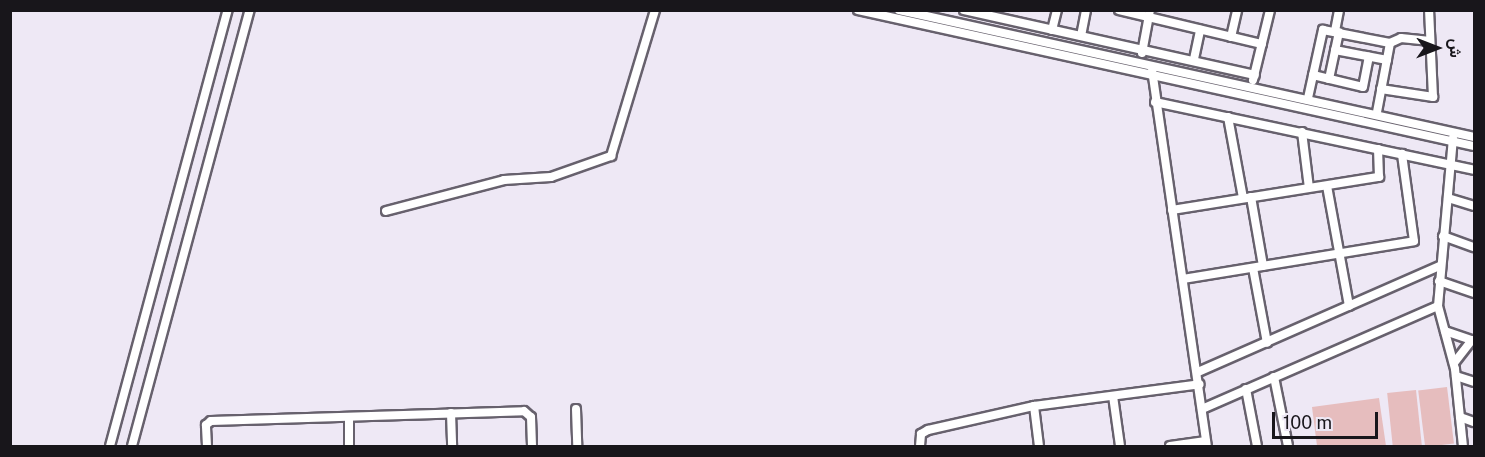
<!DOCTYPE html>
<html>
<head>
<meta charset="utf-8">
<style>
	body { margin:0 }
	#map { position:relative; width:1485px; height:457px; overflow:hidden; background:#eee8f5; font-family:"Public Sans",Vazirmatn,sans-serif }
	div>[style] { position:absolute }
	.green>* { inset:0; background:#e6bdbe; transform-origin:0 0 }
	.roads { filter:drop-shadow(2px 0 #67616d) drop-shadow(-2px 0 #67616d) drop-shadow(0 2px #67616d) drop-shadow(0 -2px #67616d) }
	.minor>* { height:8px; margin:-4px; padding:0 4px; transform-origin:4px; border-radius:4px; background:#fff }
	span { translate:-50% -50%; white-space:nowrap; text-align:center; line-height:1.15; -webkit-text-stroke:4.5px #eee8f5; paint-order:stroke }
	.frame { position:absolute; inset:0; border:12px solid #18161b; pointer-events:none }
	.north { position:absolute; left:1407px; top:18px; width:60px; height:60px; -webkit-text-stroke:4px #eee8f5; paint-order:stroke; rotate:90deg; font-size:16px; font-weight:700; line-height:24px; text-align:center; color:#18161b }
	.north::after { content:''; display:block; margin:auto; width:21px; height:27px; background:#18161b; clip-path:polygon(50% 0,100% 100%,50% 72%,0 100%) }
	.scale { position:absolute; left:1272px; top:412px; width:106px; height:27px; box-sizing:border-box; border:3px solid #18161b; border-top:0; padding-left:8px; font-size:18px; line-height:21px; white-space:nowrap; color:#18161b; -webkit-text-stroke:4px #eee8f5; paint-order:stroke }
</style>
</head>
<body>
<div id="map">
	<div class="green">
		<div style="left:1447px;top:387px;width:57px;height:29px;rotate:83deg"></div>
		<div style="left:1416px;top:390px;width:56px;height:29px;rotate:84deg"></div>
		<div style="clip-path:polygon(1379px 398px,1386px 446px,1317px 446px,1312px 407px)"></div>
	</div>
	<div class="roads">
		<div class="minor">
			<div style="left:858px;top:10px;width:631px;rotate:12.45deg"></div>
			<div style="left:899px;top:10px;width:589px;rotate:12.45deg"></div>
			<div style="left:964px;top:10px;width:298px;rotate:12.6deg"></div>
			<div style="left:1119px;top:10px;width:147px;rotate:13.4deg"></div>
			<div style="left:1052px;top:30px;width:21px;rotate:-76deg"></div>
			<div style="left:1335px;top:31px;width:21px;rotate:-79deg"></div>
			<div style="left:1081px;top:36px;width:26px;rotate:-79deg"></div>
			<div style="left:1231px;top:37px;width:28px;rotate:-77deg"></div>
			<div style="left:1335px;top:50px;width:53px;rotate:10.9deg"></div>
			<div style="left:1142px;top:53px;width:44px;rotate:-79.5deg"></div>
			<div style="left:1194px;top:59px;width:30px;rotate:-78deg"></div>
			<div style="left:1152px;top:70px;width:380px;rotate:81.7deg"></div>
			<div style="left:1313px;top:75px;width:51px;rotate:13.5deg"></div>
			<div style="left:1363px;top:87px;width:31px;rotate:-79deg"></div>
			<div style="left:1329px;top:79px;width:48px;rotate:-78deg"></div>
			<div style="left:1253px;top:80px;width:72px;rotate:-76.3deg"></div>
			<div style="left:1381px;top:89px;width:53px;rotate:8.7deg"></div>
			<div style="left:1433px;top:97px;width:87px;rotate:-92.6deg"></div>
			<div style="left:1308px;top:98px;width:70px;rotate:-77.6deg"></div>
			<div style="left:1323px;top:30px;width:68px;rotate:11deg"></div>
			<div style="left:1155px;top:102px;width:326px;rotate:12deg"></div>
			<div style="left:1377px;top:112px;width:70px;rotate:-79.3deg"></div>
			<div style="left:1390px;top:43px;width:12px;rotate:-24deg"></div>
			<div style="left:1401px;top:38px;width:27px;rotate:6deg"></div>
			<div style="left:1228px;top:117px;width:82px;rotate:79.5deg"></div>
			<div style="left:1302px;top:132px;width:56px;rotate:82.9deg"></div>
			<div style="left:1453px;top:138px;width:169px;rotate:95.1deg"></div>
			<div style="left:1438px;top:306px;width:65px;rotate:74.9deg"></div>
			<div style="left:1455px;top:369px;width:77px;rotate:84.1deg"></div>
			<div style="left:1327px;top:186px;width:122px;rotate:79.6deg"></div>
			<div style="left:1251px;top:197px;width:70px;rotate:80.1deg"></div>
			<div style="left:1448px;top:198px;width:27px;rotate:17deg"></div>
			<div style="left:1172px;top:210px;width:210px;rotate:-9.1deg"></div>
			<div style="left:1379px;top:177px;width:28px;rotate:-92deg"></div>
			<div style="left:386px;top:211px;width:122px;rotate:-14.7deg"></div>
			<div style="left:504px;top:180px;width:47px;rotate:-3.7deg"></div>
			<div style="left:551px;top:177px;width:64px;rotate:-19.3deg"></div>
			<div style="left:611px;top:156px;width:152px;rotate:-73.2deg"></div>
			<div style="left:1443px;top:236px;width:33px;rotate:20deg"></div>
			<div style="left:1253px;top:268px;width:76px;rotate:79.4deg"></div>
			<div style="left:1183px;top:279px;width:234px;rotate:-9.3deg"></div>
			<div style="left:1414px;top:241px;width:88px;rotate:-97.9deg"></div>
			<div style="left:1439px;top:281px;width:37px;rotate:19deg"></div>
			<div style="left:1445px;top:331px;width:31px;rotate:19deg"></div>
			<div style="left:1454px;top:363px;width:29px;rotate:-52deg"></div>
			<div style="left:1198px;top:372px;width:264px;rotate:-23.7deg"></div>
			<div style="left:1456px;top:376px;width:19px;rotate:18deg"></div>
			<div style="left:1274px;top:377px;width:70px;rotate:78.5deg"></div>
			<div style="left:1246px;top:389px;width:58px;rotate:79.1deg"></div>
			<div style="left:1113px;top:396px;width:50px;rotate:82deg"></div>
			<div style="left:1034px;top:406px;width:40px;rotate:82.9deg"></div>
			<div style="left:576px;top:409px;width:37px;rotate:88deg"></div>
			<div style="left:1202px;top:409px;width:257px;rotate:-23.6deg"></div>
			<div style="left:451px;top:413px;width:33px;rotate:88deg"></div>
			<div style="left:349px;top:417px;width:29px;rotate:90deg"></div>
			<div style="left:1460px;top:417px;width:15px;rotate:20deg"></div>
			<div style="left:110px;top:446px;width:452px;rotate:-74.9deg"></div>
			<div style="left:132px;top:446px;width:452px;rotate:-74.9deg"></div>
			<div style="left:207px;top:446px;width:21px;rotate:-93deg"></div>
			<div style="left:206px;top:425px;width:6px;rotate:-39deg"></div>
			<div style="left:211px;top:421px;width:313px;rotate:-1.8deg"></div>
			<div style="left:524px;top:411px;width:9px;rotate:41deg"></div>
			<div style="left:531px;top:417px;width:29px;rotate:88deg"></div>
			<div style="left:920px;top:446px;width:12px;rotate:-85deg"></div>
			<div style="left:921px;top:434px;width:8px;rotate:-30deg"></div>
			<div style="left:928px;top:430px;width:109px;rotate:-12.8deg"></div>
			<div style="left:1034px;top:406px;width:167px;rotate:-7.5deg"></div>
			<div style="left:1170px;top:446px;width:36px;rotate:-8deg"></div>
		</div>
	</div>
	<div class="frame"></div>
	<div class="north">ش</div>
	<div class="scale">100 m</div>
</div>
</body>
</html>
